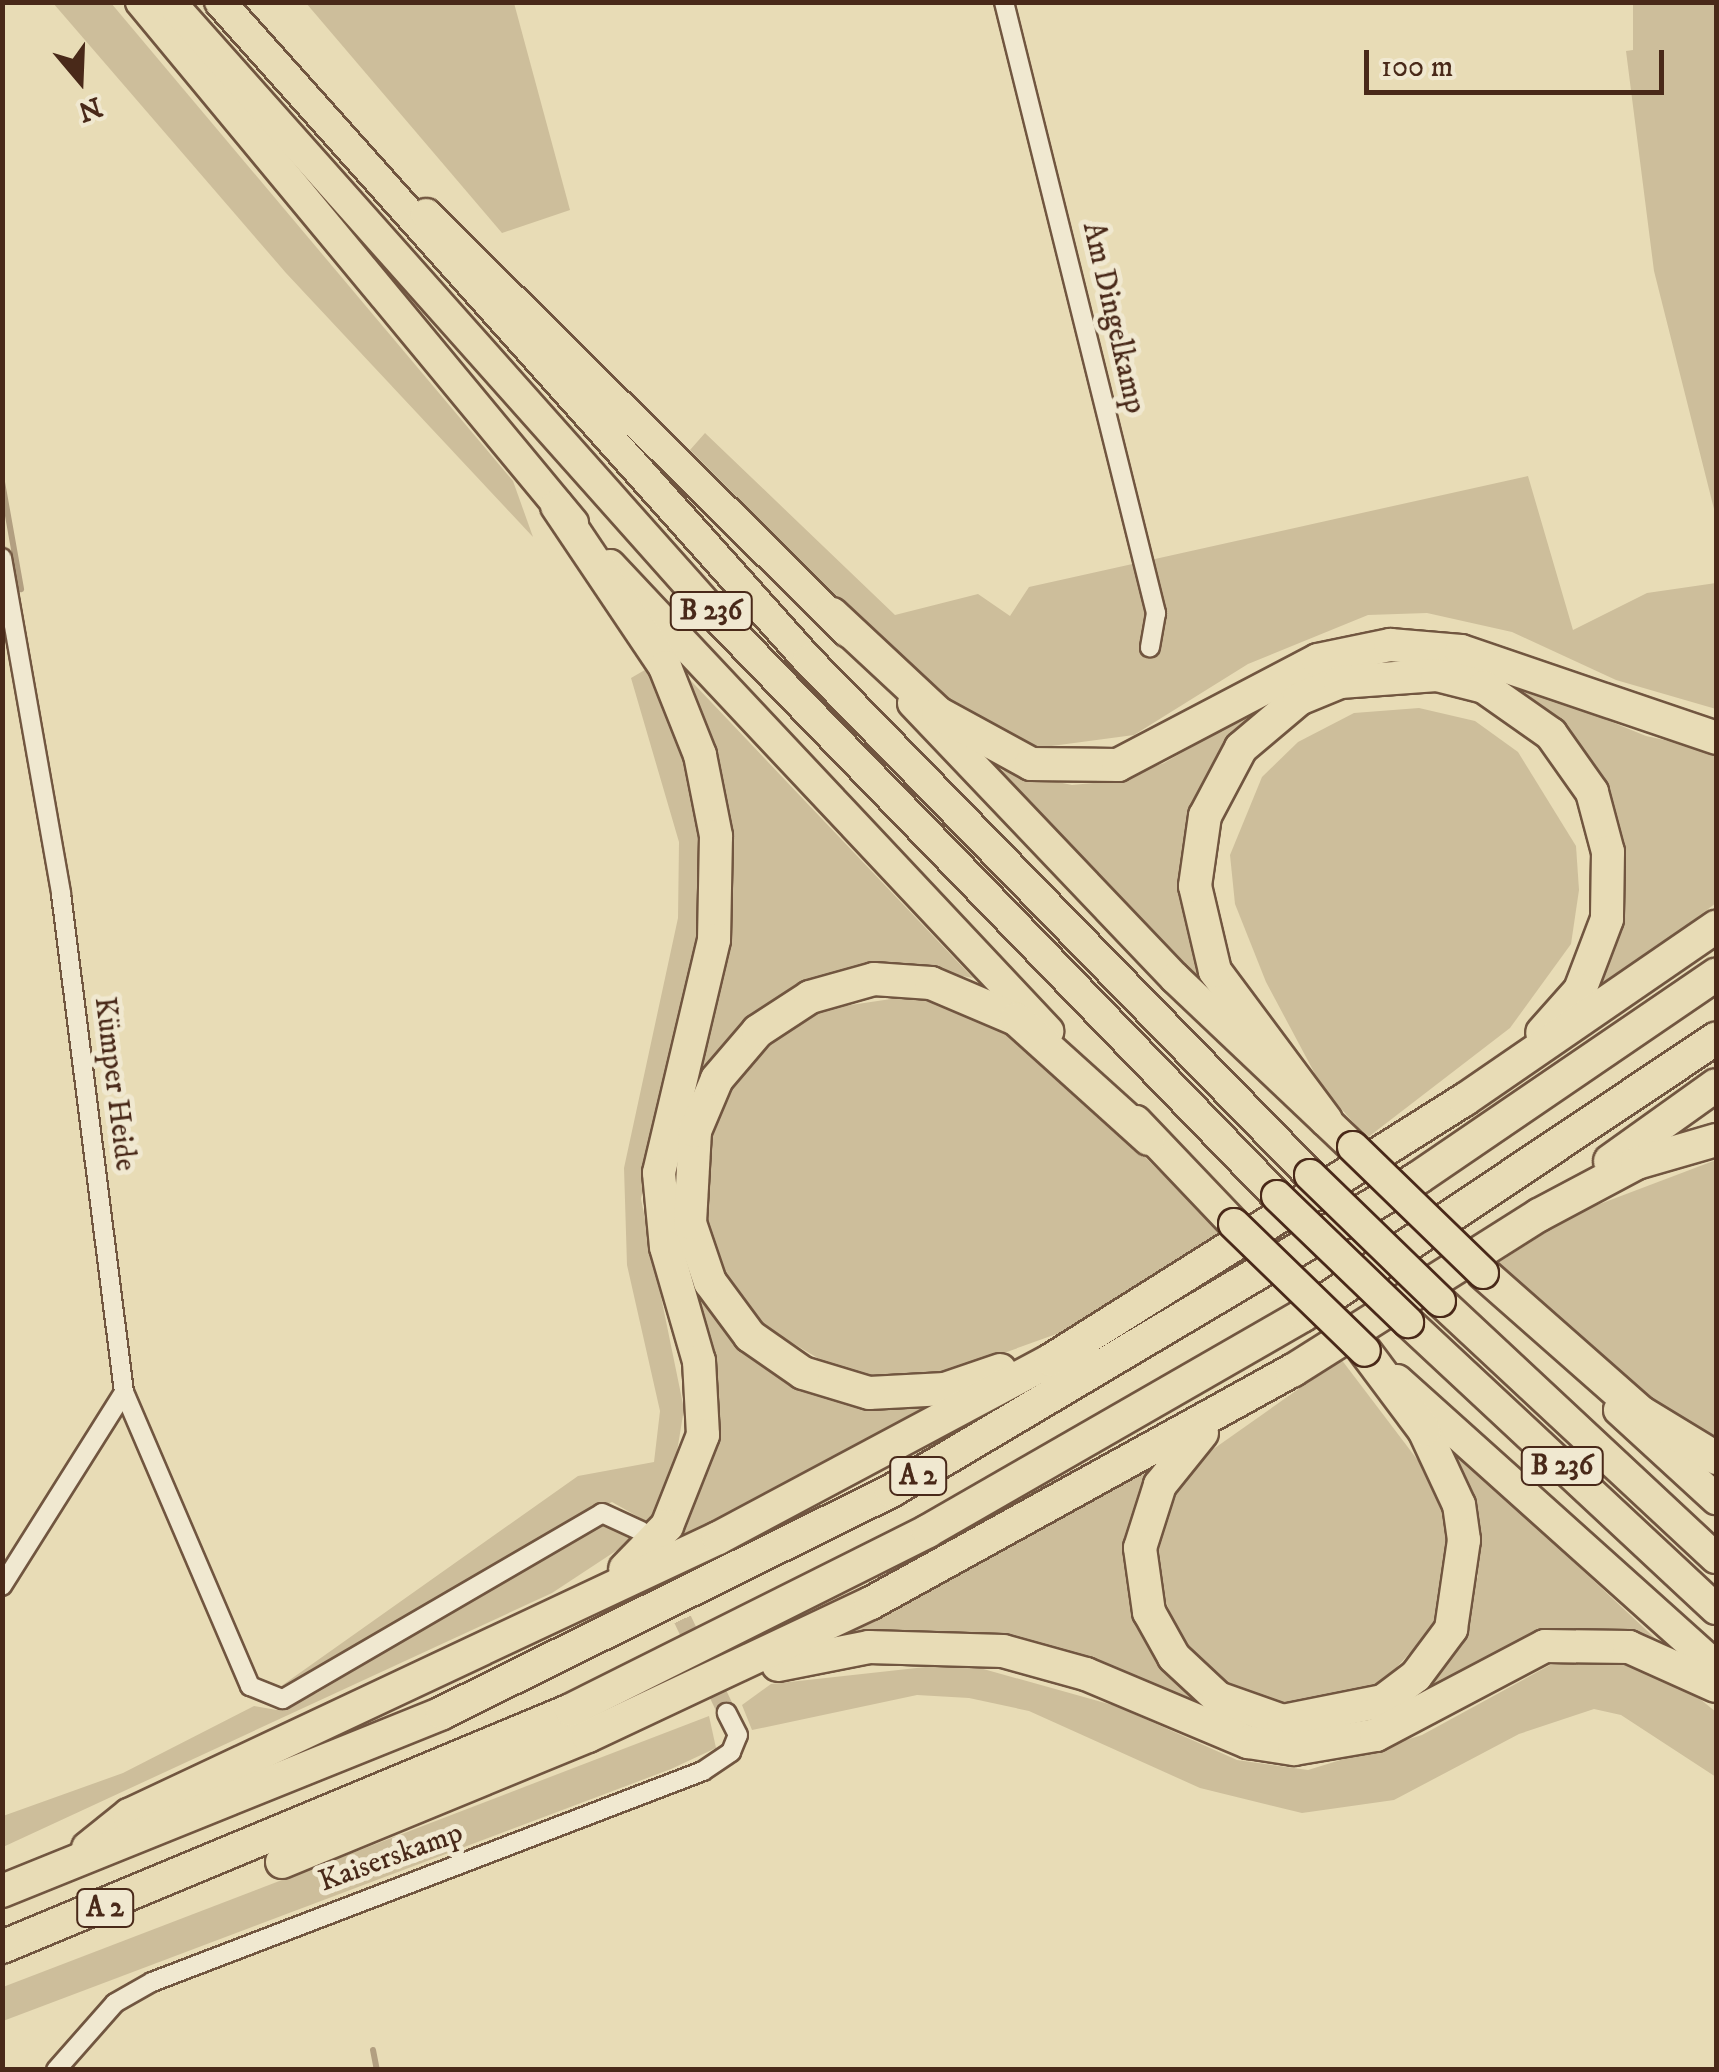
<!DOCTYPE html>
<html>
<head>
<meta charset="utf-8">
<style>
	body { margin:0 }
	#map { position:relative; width:1719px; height:2072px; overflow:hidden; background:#e8dcb6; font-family:"IM FELL DW Pica",serif }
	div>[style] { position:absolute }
	.green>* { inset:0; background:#cdbe9b }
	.stream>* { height:6px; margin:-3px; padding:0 3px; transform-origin:3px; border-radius:3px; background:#b29f81 }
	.minor-tunnel>* { height:18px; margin-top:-9px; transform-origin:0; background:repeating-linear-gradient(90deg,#c8b897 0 18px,transparent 0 27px) }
	.roads { filter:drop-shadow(2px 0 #715640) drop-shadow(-2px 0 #715640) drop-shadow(0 2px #715640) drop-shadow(0 -2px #715640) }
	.minor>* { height:18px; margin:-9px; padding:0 9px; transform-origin:9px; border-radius:9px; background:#f0e8d0 }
	.trunk>* { height:30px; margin:-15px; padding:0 15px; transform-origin:15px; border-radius:15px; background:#e8dcb6 }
	.motorway>* { height:32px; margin:-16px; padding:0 16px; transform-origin:16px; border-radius:16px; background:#e8dcb6 }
	.bridges { filter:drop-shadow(2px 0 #492919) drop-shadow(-2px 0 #492919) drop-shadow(0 2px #492919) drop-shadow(0 -2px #492919) }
	.trunk-bridge>* { height:30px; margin:-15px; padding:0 15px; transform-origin:15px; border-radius:15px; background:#e8dcb6 }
	span { translate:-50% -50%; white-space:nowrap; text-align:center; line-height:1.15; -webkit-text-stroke:10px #f0e8d0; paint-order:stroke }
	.shield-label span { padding:2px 8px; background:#f0e8d0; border:2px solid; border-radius:8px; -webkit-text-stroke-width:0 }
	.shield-label { font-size:28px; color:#492919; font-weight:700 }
	.street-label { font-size:30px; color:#492919 }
	.frame { position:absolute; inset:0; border:5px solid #492919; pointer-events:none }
	.north { position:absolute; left:30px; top:30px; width:100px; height:100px; -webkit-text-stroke:8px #f0e8d0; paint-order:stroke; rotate:161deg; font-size:28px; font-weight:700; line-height:40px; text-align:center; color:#492919 }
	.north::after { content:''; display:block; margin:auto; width:35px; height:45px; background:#492919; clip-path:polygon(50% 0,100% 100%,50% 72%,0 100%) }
	.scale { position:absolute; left:1364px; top:50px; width:300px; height:45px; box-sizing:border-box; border:5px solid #492919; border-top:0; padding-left:12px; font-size:30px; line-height:35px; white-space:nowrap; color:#492919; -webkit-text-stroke:8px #f0e8d0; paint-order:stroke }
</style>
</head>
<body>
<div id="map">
	<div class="green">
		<div style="clip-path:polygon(53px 3px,111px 3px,513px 481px,533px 537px,286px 273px)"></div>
		<div style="clip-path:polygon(306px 3px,514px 3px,570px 210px,502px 233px)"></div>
		<div style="clip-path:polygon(1633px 3px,1716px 3px,1716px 517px,1654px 271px,1626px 51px,1633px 50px)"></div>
		<div style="clip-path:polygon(705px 433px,895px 615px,978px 594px,1010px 616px,1029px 587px,1528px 476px,1573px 630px,1647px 593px,1716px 583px,1716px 709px,1616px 680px,1512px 632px,1427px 613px,1368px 615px,1248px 664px,1134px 735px,1029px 749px,940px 701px,690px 450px)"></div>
		<div style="clip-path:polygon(1404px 655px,1480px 668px,1646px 736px,1716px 751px,1716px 903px,1592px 996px,1621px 918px,1613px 814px,1555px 722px,1516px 693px,1442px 665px,1404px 661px,1327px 675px,1254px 719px,1225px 751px,1192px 815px,1184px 862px,1204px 983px,995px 769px,1072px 785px,1115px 781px,1164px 763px,1326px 669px)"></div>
		<div style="clip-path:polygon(674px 663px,973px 978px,935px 971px,796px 991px,680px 1140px,676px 1180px,764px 1365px,937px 1404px,675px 1542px,713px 1441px,670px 1179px,722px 956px)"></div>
		<div style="clip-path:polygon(650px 667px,685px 759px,699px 839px,699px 930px,641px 1199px,684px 1409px,671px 1488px,649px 1523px,612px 1502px,591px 1511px,277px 1689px,578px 1476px,654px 1462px,660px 1411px,627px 1265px,624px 1168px,678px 918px,679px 842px,631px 678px)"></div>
		<div style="clip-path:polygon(1419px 708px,1475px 721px,1518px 752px,1576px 846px,1579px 890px,1571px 944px,1510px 1028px,1367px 1138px,1322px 1087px,1266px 982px,1235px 904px,1230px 855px,1262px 777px,1298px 742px,1354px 713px)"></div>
		<div style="clip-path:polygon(911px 996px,994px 1023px,1047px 1059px,1225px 1237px,1062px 1332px,943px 1375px,846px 1375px,759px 1323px,733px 1293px,704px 1218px,710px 1132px,732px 1085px,788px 1028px,824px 1009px)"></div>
		<div style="clip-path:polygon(1716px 1160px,1716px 1440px,1641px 1400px,1495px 1265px,1576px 1213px)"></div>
		<div style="clip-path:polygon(1341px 1359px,1429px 1475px,1444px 1512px,1449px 1587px,1434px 1627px,1383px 1682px,1349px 1699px,1287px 1705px,1212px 1676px,1184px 1646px,1157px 1580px,1156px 1543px,1185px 1469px)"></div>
		<div style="clip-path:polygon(1452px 1448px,1659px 1642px,1619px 1633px,1295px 1741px,1075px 1659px,834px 1642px,1150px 1470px,1127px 1561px,1144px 1632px,1294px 1735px,1450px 1657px,1478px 1576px,1477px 1532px)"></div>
		<div style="clip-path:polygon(600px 1523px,634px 1539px,552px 1593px,3px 1847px,3px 1816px,123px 1773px,254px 1706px,277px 1710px,317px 1693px)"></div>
		<div style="clip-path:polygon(1614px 1660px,1673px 1677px,1716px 1712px,1716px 1777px,1621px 1715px,1594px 1709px,1519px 1734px,1394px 1800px,1302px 1813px,1200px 1788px,1029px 1711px,969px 1698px,917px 1695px,752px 1730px,742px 1705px,771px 1684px,962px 1663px,1116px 1706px,1237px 1760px,1308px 1770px,1422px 1735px,1550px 1665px)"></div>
		<div style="clip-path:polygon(709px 1716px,716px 1748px,671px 1769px,3px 2021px,3px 1987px)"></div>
	</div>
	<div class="stream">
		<div style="left:2px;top:4px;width:3px;rotate:-45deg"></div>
		<div style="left:2px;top:482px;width:109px;rotate:79.9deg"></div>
		<div style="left:373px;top:2050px;width:20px;rotate:79deg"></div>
	</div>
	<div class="minor-tunnel">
		<div style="left:671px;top:1595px;width:131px;rotate:64.6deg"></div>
	</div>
	<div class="roads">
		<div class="minor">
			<div style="left:1004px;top:2px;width:630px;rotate:76.03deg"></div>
			<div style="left:1156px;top:613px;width:35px;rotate:100deg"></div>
			<div style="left:2px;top:558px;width:341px;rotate:80deg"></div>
			<div style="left:61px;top:894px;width:502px;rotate:82.79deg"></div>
			<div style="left:124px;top:1392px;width:320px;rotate:66.8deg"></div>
			<div style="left:250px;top:1686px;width:35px;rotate:22deg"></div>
			<div style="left:283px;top:1699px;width:369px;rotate:-30.2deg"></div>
			<div style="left:602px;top:1513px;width:43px;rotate:24.8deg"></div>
			<div style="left:2px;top:1586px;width:229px;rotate:-57.8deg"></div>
			<div style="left:56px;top:2070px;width:89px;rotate:-48.6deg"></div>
			<div style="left:115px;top:2003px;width:43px;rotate:-29.6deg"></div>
			<div style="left:152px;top:1982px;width:590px;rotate:-20.95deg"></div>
			<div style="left:703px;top:1771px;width:34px;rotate:-34deg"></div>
			<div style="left:731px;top:1752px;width:18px;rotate:-68deg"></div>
			<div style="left:738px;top:1735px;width:25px;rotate:-117deg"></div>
		</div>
		<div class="trunk">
			<div style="left:141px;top:2px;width:677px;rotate:50.34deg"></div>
			<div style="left:170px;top:2px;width:829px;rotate:48.33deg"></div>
			<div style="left:721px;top:621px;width:800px;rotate:45.96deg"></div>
			<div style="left:220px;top:2px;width:882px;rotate:48.22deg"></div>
			<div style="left:808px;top:660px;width:719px;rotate:45.73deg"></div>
			<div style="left:426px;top:214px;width:594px;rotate:44.73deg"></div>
			<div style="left:610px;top:565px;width:640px;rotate:46.77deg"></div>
			<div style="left:913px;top:703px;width:380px;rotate:46.4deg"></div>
			<div style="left:1175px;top:978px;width:245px;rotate:43.5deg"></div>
			<div style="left:1136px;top:1121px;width:142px;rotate:46.4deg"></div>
			<div style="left:1440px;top:1301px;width:377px;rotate:43deg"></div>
			<div style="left:1408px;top:1322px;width:421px;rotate:43deg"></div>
			<div style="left:1397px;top:1380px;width:428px;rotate:41.9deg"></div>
			<div style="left:1619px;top:1410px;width:132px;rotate:42.5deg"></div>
		</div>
		<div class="motorway">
			<div style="left:557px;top:506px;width:194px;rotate:56.1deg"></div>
			<div style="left:665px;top:667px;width:95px;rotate:68.3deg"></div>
			<div style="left:700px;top:755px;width:83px;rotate:78.8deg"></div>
			<div style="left:716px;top:836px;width:104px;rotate:91.1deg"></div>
			<div style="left:714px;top:940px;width:239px;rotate:103.3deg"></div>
			<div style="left:659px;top:1173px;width:74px;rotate:84.6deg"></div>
			<div style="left:666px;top:1247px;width:119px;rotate:73.9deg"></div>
			<div style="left:699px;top:1361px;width:74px;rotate:86.9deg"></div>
			<div style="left:703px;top:1435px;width:98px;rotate:111.6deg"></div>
			<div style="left:667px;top:1526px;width:60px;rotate:134.3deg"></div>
			<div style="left:832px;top:614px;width:145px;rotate:43deg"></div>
			<div style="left:938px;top:713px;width:106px;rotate:28.7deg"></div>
			<div style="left:1031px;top:764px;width:87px;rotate:0.7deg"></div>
			<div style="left:1118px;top:765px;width:226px;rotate:-27.7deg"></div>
			<div style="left:1318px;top:660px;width:74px;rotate:-11.8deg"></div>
			<div style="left:1390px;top:645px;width:71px;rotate:4.8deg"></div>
			<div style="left:1461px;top:651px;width:269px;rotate:18.8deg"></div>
			<div style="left:1326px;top:1120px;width:186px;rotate:-126.7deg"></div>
			<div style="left:1215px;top:971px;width:87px;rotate:-103.2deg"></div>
			<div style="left:1195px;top:886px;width:71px;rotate:-81.9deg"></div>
			<div style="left:1205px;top:816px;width:77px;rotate:-62.1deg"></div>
			<div style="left:1241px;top:748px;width:76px;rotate:-40.2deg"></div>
			<div style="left:1299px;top:699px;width:44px;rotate:-22.5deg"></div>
			<div style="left:1340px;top:682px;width:97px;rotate:-4.1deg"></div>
			<div style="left:1437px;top:675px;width:49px;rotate:14.3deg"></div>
			<div style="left:1484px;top:687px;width:82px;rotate:35deg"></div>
			<div style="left:1551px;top:734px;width:71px;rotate:54.7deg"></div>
			<div style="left:1592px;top:792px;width:62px;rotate:75.1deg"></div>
			<div style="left:1608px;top:852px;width:67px;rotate:90.9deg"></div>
			<div style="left:1607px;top:919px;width:76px;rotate:110.8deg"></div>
			<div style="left:1580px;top:990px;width:57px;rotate:131.5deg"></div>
			<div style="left:1610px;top:1161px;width:130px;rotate:-35.6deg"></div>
			<div style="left:1483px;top:1273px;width:212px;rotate:41.4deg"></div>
			<div style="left:1642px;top:1413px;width:87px;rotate:31.3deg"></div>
			<div style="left:1000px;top:1370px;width:58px;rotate:160.9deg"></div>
			<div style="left:945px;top:1389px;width:76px;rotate:177deg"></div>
			<div style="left:869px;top:1393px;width:69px;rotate:-163.1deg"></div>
			<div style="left:803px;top:1373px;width:65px;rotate:-145.1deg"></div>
			<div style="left:750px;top:1336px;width:67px;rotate:-126.5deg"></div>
			<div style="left:710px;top:1282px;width:62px;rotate:-108.7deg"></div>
			<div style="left:690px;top:1223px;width:92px;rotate:-86.9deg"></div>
			<div style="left:695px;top:1131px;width:56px;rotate:-67.1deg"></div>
			<div style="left:717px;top:1079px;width:63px;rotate:-49.5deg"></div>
			<div style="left:758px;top:1031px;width:62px;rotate:-33.2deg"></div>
			<div style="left:810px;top:997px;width:66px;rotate:-15.7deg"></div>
			<div style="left:874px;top:979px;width:57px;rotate:4deg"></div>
			<div style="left:931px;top:983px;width:92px;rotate:23deg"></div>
			<div style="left:1016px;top:1019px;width:179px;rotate:42.1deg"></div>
			<div style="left:1202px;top:1433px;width:67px;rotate:128.9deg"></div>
			<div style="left:1160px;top:1485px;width:66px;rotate:107.6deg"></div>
			<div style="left:1140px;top:1548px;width:65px;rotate:82deg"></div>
			<div style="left:1149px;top:1612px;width:51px;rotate:60.9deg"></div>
			<div style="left:1174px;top:1657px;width:60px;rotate:43deg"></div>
			<div style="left:1218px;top:1698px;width:69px;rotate:19.5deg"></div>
			<div style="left:1283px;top:1721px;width:102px;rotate:-11.3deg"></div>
			<div style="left:1383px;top:1701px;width:41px;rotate:-37.1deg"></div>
			<div style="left:1416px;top:1676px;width:59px;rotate:-53.3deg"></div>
			<div style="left:1451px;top:1629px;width:90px;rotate:-81.7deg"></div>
			<div style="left:1464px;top:1540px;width:35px;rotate:-98deg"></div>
			<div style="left:1459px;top:1505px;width:83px;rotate:-115deg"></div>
			<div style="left:1424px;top:1430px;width:99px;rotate:-126.8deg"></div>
			<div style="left:778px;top:1665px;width:93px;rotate:-11.2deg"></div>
			<div style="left:869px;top:1647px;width:134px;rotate:1.7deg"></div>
			<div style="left:1003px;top:1651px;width:86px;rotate:15.5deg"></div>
			<div style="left:1086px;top:1674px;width:176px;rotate:22.8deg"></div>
			<div style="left:1248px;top:1742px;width:47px;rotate:8.7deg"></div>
			<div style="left:1294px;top:1749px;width:83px;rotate:-9.7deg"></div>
			<div style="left:1376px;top:1735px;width:191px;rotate:-27.8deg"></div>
			<div style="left:1545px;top:1646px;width:84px;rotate:0.7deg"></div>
			<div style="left:1629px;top:1647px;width:95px;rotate:24.1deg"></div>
			<div style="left:88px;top:1848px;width:53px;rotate:-38.8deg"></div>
			<div style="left:129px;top:1815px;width:651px;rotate:-25.19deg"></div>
			<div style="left:718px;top:1538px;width:378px;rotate:-28.1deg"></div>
			<div style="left:1051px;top:1360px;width:488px;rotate:-32.2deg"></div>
			<div style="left:1464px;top:1100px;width:306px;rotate:-34.5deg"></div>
			<div style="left:282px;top:1862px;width:331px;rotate:-22.4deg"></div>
			<div style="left:588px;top:1736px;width:313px;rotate:-25.2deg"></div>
			<div style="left:871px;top:1603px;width:481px;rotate:-28.9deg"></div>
			<div style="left:1292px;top:1371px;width:292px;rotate:-32.3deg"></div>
			<div style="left:1539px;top:1215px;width:111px;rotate:-28deg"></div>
			<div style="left:1637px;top:1163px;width:82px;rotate:-16.2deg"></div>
			<div style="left:2px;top:1891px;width:475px;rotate:-22deg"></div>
			<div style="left:442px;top:1713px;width:501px;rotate:-26.31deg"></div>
			<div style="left:891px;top:1491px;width:613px;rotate:-30.71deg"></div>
			<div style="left:1418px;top:1178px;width:361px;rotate:-34.3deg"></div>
			<div style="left:2px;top:1947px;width:616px;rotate:-22.61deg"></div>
			<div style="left:571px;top:1710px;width:399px;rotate:-26.6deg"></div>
			<div style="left:928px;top:1531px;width:433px;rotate:-29.9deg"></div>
			<div style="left:1303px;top:1315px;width:497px;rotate:-33.8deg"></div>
		</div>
	</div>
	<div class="bridges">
		<div class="trunk-bridge">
			<div style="left:1353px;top:1147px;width:181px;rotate:44.1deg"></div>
			<div style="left:1310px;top:1175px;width:181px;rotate:44.1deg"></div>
			<div style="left:1277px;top:1196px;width:182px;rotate:43.9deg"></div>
			<div style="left:1234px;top:1224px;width:182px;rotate:44.1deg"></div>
		</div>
	</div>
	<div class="shield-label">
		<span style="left:711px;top:611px">B 236</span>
		<span style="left:1562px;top:1466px">B 236</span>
		<span style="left:918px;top:1476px">A 2</span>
		<span style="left:105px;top:1908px">A 2</span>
	</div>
	<div class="street-label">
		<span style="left:1113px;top:318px;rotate:77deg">Am Dingelkamp</span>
		<span style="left:114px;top:1084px;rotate:83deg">Kümper Heide</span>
		<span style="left:391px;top:1858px;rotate:-20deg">Kaiserskamp</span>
	</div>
	<div class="frame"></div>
	<div class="north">N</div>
	<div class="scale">100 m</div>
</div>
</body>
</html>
